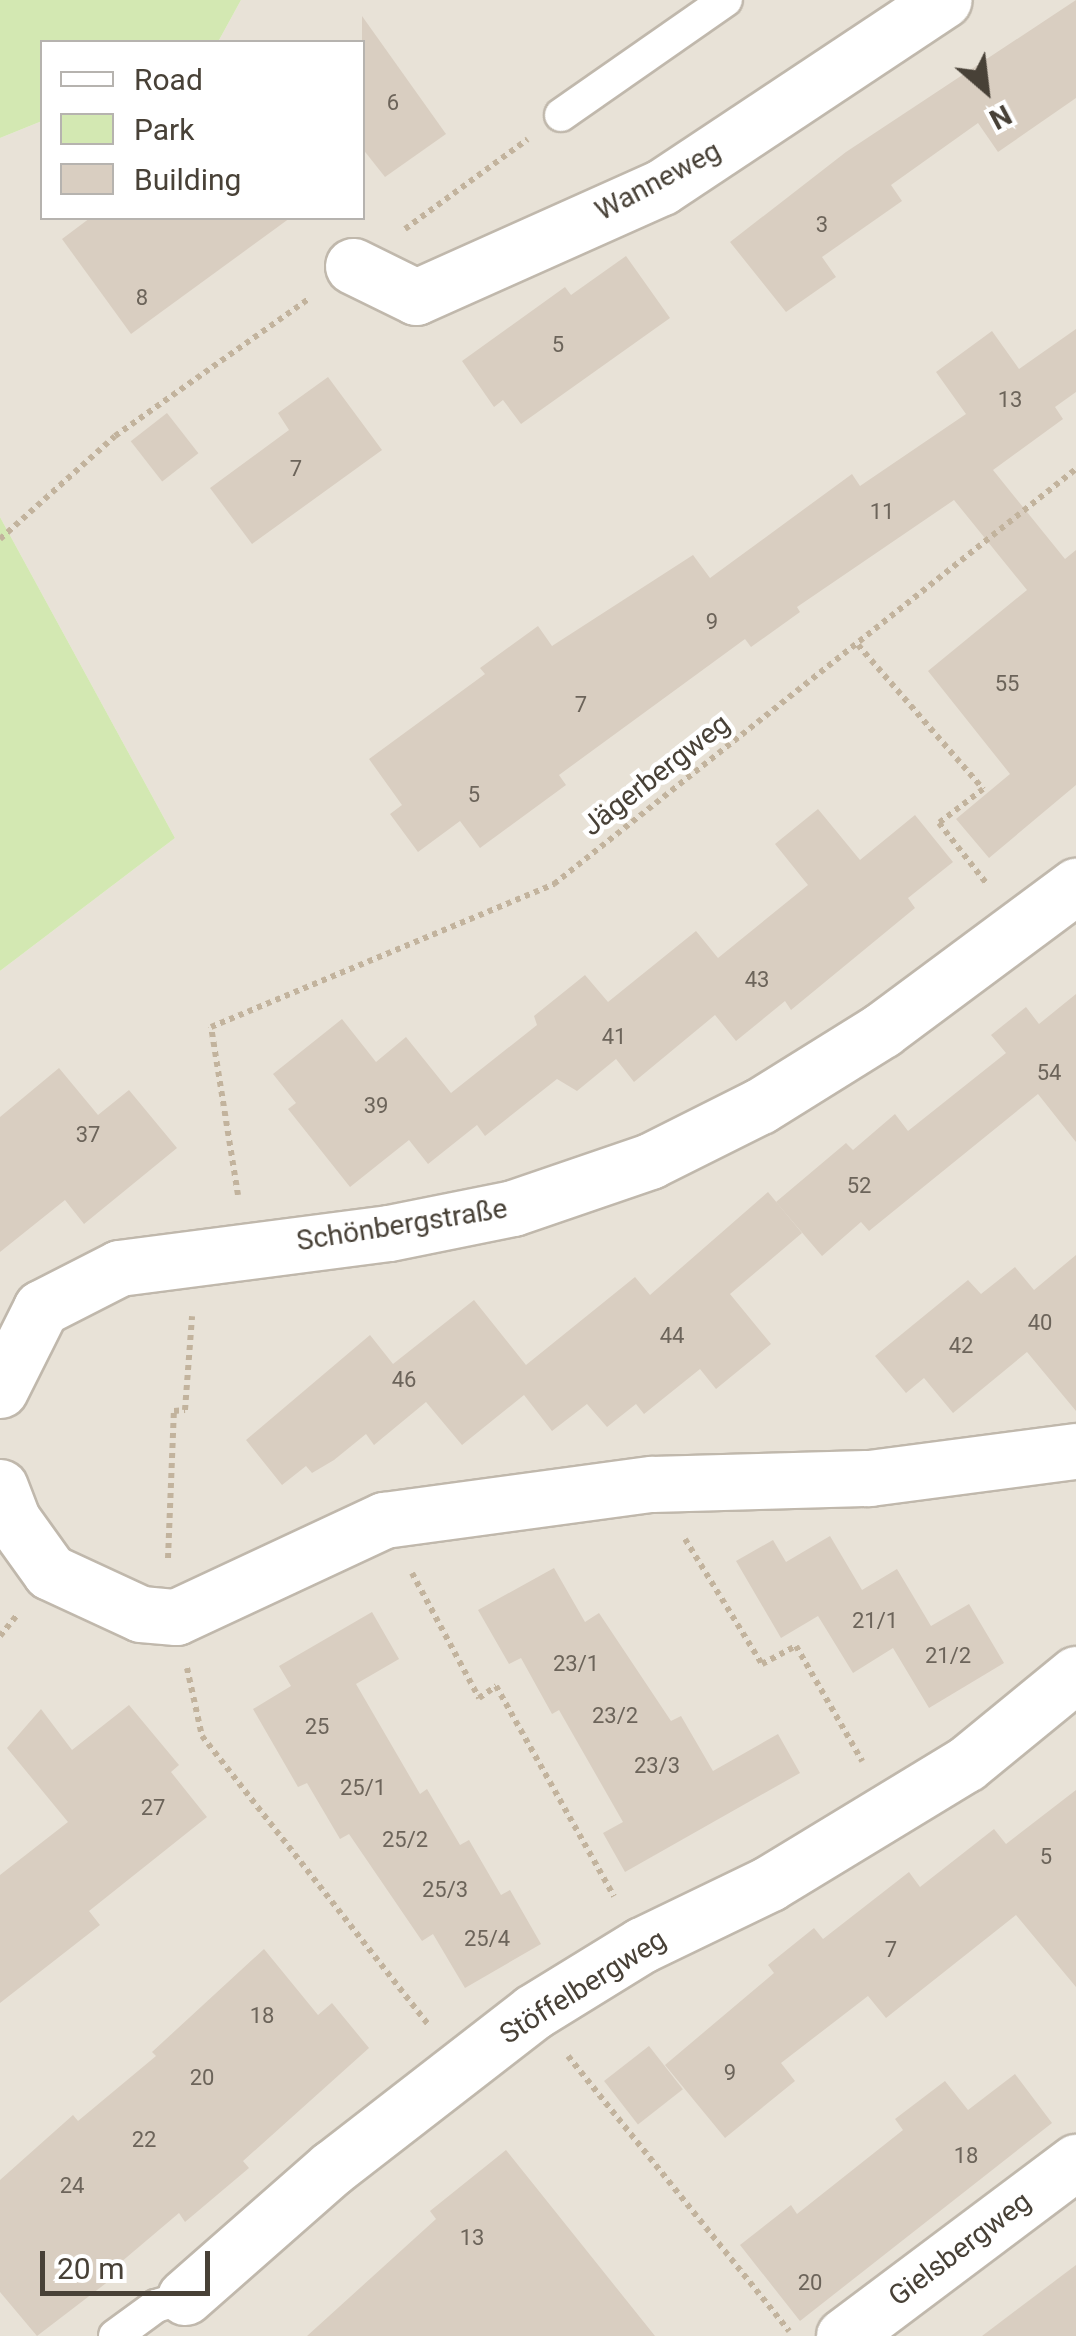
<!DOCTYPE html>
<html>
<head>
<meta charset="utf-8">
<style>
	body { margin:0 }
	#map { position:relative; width:1076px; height:2336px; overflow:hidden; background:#f4f0e9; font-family:Roboto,sans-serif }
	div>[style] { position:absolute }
	.residential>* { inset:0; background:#e8e2d7 }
	.green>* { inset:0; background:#d3e8b2 }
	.building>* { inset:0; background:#d9cec1; transform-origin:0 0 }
	.path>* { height:6px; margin-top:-3px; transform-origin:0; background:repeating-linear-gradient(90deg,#c2b39d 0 5px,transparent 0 10px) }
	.roads { filter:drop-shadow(2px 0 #c0b8ac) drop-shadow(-2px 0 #c0b8ac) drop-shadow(0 2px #c0b8ac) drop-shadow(0 -2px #c0b8ac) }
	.lane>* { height:32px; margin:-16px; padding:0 16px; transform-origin:16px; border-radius:16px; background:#fff }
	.street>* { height:55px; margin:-27.5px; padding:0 27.5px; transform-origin:27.5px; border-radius:27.5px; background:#fff }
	span { translate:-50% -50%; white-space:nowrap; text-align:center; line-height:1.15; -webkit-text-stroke:9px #fff; paint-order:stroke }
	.number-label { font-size:22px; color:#6c645a }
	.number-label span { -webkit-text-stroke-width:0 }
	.street-label { font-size:28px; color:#484137 }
	.legend { position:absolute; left:40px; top:40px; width:325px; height:180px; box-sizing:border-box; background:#fff; border:2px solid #b6b3af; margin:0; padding:12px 18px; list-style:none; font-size:30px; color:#484137 }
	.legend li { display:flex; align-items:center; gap:20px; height:50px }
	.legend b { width:50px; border:2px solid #b6b3af }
	.north { position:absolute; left:936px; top:40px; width:100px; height:100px; -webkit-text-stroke:8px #fff; paint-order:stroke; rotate:152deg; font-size:28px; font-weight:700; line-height:40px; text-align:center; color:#484137 }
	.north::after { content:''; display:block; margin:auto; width:35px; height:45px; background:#484137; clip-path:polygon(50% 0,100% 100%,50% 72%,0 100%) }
	.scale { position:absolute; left:40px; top:2251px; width:170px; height:45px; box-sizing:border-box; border:5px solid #484137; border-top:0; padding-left:12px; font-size:30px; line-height:35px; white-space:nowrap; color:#484137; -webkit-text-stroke:8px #fff; paint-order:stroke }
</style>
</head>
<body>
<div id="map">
	<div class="residential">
		<div style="clip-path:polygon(241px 0,1076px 0,1076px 2336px,0 2336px,0 971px,175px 838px,0 517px,0 138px,42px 121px,42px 218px,362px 218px,362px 42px,218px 42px)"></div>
	</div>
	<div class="green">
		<div style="clip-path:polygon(0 0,241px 0,218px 42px,42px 42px,42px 121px,0 138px)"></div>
		<div style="clip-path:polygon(0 517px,175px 838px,0 971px)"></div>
	</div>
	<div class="building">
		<div style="clip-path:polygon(1076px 0,1076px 98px,998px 152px,978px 123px,891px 185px,902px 201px,822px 257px,836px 277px,786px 312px,730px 242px,846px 152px)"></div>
		<div style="clip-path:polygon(362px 16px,446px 134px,385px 177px,362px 148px)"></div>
		<div style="clip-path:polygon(90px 218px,290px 218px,131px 334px,62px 239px)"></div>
		<div style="clip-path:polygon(626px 256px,670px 318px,521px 424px,503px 400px,494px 407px,462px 361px,565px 287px,571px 295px)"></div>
		<div style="clip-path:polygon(1076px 329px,1076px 392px,1055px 407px,1063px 419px,993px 470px,1065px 559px,1076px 550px,1076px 785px,989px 858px,956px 819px,1010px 774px,928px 671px,1027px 590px,954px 500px,797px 607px,800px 612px,751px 647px,745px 639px,559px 775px,566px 785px,480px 848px,460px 821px,418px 852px,390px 814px,402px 805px,369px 759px,485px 674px,480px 668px,538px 626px,552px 646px,693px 555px,710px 578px,852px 474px,860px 486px,966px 414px,936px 372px,992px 331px,1019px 369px)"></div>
		<div style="clip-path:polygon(328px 377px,382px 450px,252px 544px,210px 488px,289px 430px,278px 413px)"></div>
		<div style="left:167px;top:413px;width:51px;height:46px;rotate:52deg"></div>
		<div style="clip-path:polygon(818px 809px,860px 860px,915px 815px,953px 862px,908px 898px,915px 908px,791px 1010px,785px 1001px,736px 1041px,715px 1015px,634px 1082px,616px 1059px,577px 1091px,557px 1079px,485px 1136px,477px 1125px,428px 1164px,409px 1140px,350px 1187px,288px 1109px,296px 1103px,273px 1074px,342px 1019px,376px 1062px,406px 1037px,451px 1093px,537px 1025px,534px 1016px,585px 975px,608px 1002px,696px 931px,718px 958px,808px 885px,775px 844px)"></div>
		<div style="clip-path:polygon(1076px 994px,1076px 1142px,1038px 1094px,869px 1231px,861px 1222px,822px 1256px,776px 1202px,846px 1143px,853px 1150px,895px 1114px,908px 1131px,1006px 1053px,991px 1035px,1026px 1007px,1039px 1024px)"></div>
		<div style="clip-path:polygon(59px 1068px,98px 1115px,129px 1090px,177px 1148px,84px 1224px,65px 1200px,0 1252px,0 1117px)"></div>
		<div style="clip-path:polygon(768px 1192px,802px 1233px,730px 1294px,771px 1344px,716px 1389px,700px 1369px,644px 1414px,636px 1404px,607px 1427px,587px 1404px,552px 1431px,524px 1395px,462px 1445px,426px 1402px,374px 1445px,366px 1434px,334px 1460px,312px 1473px,306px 1466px,282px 1485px,246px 1440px,370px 1335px,393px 1364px,474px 1300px,526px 1365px,635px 1277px,650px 1295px)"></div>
		<div style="clip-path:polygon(1076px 1255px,1076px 1411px,1027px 1352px,953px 1413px,924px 1378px,906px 1393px,875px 1356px,968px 1280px,981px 1294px,1015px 1267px,1034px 1290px)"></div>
		<div style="clip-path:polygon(830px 1536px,862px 1590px,897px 1569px,931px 1626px,969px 1604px,1004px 1663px,929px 1708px,893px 1648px,853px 1673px,818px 1616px,781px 1638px,736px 1561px,773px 1540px,786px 1562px)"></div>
		<div style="clip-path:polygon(554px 1568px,585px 1622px,599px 1613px,671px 1721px,681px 1716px,713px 1771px,778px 1734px,800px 1773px,625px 1872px,603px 1833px,623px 1822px,559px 1710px,552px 1714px,521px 1658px,509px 1664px,478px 1610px)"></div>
		<div style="clip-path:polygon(372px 1612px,399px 1659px,356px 1684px,420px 1794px,427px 1789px,460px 1845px,469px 1840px,501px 1895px,510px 1890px,541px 1944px,465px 1988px,433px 1934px,422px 1941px,349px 1834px,340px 1839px,307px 1783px,298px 1787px,253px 1709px,291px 1686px,279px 1666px)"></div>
		<div style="clip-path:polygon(129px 1705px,179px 1765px,171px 1772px,207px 1817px,89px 1911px,100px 1925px,0 2003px,0 1875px,68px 1822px,7px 1748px,41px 1709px,72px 1750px)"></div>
		<div style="clip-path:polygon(1076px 1790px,1076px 1987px,1016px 1915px,886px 2018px,868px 1996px,781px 2063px,795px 2081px,725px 2138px,665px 2065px,774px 1973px,768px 1965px,814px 1928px,823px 1939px,909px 1872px,920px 1887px,994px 1829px,1006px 1844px)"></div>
		<div style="clip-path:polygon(264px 1949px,318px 2015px,332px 2003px,369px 2048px,243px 2161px,249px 2168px,185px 2222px,179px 2213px,114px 2268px,118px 2274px,37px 2336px,0 2292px,0 2180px,73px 2115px,78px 2121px,156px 2056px,152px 2052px)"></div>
		<div style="left:649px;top:2046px;width:55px;height:57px;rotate:52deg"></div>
		<div style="clip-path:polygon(1015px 2074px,1052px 2123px,800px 2321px,740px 2245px,791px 2205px,797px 2214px,903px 2130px,895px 2119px,945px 2081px,968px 2110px)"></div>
		<div style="clip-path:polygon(506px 2150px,655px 2336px,307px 2336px,436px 2219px,430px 2211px)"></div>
		<div style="clip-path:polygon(1076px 2265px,1076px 2336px,982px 2336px)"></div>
	</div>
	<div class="path">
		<div style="left:405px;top:229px;width:152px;rotate:-36.2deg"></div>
		<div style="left:0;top:539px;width:154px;rotate:-41.8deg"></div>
		<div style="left:115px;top:436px;width:239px;rotate:-35.3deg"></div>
		<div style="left:858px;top:645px;width:191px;rotate:49deg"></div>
		<div style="left:983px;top:789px;width:56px;rotate:142.3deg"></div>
		<div style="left:939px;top:823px;width:78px;rotate:51.8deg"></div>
		<div style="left:238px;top:1195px;width:170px;rotate:-99.1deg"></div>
		<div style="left:211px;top:1027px;width:372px;rotate:-22.6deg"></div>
		<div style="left:554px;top:884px;width:667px;rotate:-38.49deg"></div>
		<div style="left:685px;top:1539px;width:147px;rotate:58.4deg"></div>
		<div style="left:762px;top:1664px;width:38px;rotate:-28deg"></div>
		<div style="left:796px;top:1646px;width:133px;rotate:60.1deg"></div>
		<div style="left:168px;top:1558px;width:147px;rotate:-87.7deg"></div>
		<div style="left:174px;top:1411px;width:11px;rotate:-5deg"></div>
		<div style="left:185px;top:1410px;width:94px;rotate:-85.7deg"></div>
		<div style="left:412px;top:1573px;width:142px;rotate:61.8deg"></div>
		<div style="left:479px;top:1698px;width:21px;rotate:-35deg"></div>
		<div style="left:496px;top:1686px;width:241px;rotate:60.7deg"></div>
		<div style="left:0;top:1636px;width:26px;rotate:-51deg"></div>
		<div style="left:187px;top:1668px;width:70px;rotate:77.6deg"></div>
		<div style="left:202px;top:1736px;width:368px;rotate:51.9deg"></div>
		<div style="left:568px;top:2056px;width:353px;rotate:51.2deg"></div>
	</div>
	<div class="roads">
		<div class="lane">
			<div style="left:561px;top:115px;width:201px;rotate:-34.9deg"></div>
			<div style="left:115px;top:2336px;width:51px;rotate:-36.2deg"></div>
			<div style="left:156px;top:2306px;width:30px;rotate:-17deg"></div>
		</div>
		<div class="street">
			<div style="left:353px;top:266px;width:70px;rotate:26.2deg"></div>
			<div style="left:416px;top:297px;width:269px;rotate:-24.1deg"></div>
			<div style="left:662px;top:187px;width:338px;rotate:-33.6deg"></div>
			<div style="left:0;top:1390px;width:92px;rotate:-63.4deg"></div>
			<div style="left:41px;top:1308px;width:88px;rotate:-27.1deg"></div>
			<div style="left:119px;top:1268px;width:272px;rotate:-7.4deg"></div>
			<div style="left:389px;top:1233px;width:126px;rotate:-11.4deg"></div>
			<div style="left:513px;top:1208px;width:145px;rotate:-18.9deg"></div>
			<div style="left:650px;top:1161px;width:123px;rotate:-26.6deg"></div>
			<div style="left:760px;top:1106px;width:144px;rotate:-31.9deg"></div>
			<div style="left:882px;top:1030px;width:242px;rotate:-36.6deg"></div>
			<div style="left:0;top:1487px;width:34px;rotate:69deg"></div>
			<div style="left:12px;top:1519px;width:65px;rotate:54.4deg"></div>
			<div style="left:50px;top:1572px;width:100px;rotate:24.8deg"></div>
			<div style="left:141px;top:1614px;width:35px;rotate:5deg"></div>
			<div style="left:176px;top:1617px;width:230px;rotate:-25deg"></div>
			<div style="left:384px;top:1520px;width:270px;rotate:-7.7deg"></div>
			<div style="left:652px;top:1484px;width:218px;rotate:-1.6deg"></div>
			<div style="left:870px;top:1478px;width:208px;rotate:-7.5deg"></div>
			<div style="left:185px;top:2297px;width:196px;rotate:-41.3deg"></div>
			<div style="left:332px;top:2168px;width:254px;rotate:-37.8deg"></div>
			<div style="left:533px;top:2012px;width:128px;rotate:-31.6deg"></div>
			<div style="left:642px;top:1945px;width:142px;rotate:-25.8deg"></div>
			<div style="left:770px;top:1883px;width:229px;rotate:-31.3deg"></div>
			<div style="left:966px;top:1764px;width:142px;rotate:-39.3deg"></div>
			<div style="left:844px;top:2336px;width:290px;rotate:-36.9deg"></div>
		</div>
	</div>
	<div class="number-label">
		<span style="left:393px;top:103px">6</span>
		<span style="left:822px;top:225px">3</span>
		<span style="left:142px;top:298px">8</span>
		<span style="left:558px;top:345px">5</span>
		<span style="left:1010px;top:400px">13</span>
		<span style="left:296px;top:469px">7</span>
		<span style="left:882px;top:512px">11</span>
		<span style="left:712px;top:622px">9</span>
		<span style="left:1007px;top:684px">55</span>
		<span style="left:581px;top:705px">7</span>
		<span style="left:474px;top:795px">5</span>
		<span style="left:757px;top:980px">43</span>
		<span style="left:614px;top:1037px">41</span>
		<span style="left:1049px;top:1073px">54</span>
		<span style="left:376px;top:1106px">39</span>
		<span style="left:88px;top:1135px">37</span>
		<span style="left:859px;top:1186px">52</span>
		<span style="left:1040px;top:1323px">40</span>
		<span style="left:672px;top:1336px">44</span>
		<span style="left:961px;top:1346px">42</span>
		<span style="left:404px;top:1380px">46</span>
		<span style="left:875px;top:1621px">21/1</span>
		<span style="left:948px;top:1656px">21/2</span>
		<span style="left:576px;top:1664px">23/1</span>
		<span style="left:615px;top:1716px">23/2</span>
		<span style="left:317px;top:1727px">25</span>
		<span style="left:657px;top:1766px">23/3</span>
		<span style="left:363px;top:1788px">25/1</span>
		<span style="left:153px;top:1808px">27</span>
		<span style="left:405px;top:1840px">25/2</span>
		<span style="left:1046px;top:1857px">5</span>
		<span style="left:445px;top:1890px">25/3</span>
		<span style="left:487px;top:1939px">25/4</span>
		<span style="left:891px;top:1950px">7</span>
		<span style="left:262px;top:2016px">18</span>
		<span style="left:730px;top:2073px">9</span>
		<span style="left:202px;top:2078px">20</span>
		<span style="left:144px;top:2140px">22</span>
		<span style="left:966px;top:2156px">18</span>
		<span style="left:72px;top:2186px">24</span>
		<span style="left:472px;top:2238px">13</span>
		<span style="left:810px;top:2283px">20</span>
	</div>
	<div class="street-label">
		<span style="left:658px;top:181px;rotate:-28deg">Wanneweg</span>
		<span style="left:656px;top:775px;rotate:-38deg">Jägerbergweg</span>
		<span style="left:402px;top:1225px;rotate:-9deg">Schönbergstraße</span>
		<span style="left:583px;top:1987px;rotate:-32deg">Stöffelbergweg</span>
		<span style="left:960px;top:2249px;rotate:-37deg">Gielsbergweg</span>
	</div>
	<ul class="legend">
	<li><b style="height:12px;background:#fff"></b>Road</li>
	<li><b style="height:28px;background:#d3e8b2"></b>Park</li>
	<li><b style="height:28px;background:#d9cec1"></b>Building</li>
	</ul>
	<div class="north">N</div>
	<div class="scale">20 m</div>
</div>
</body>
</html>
